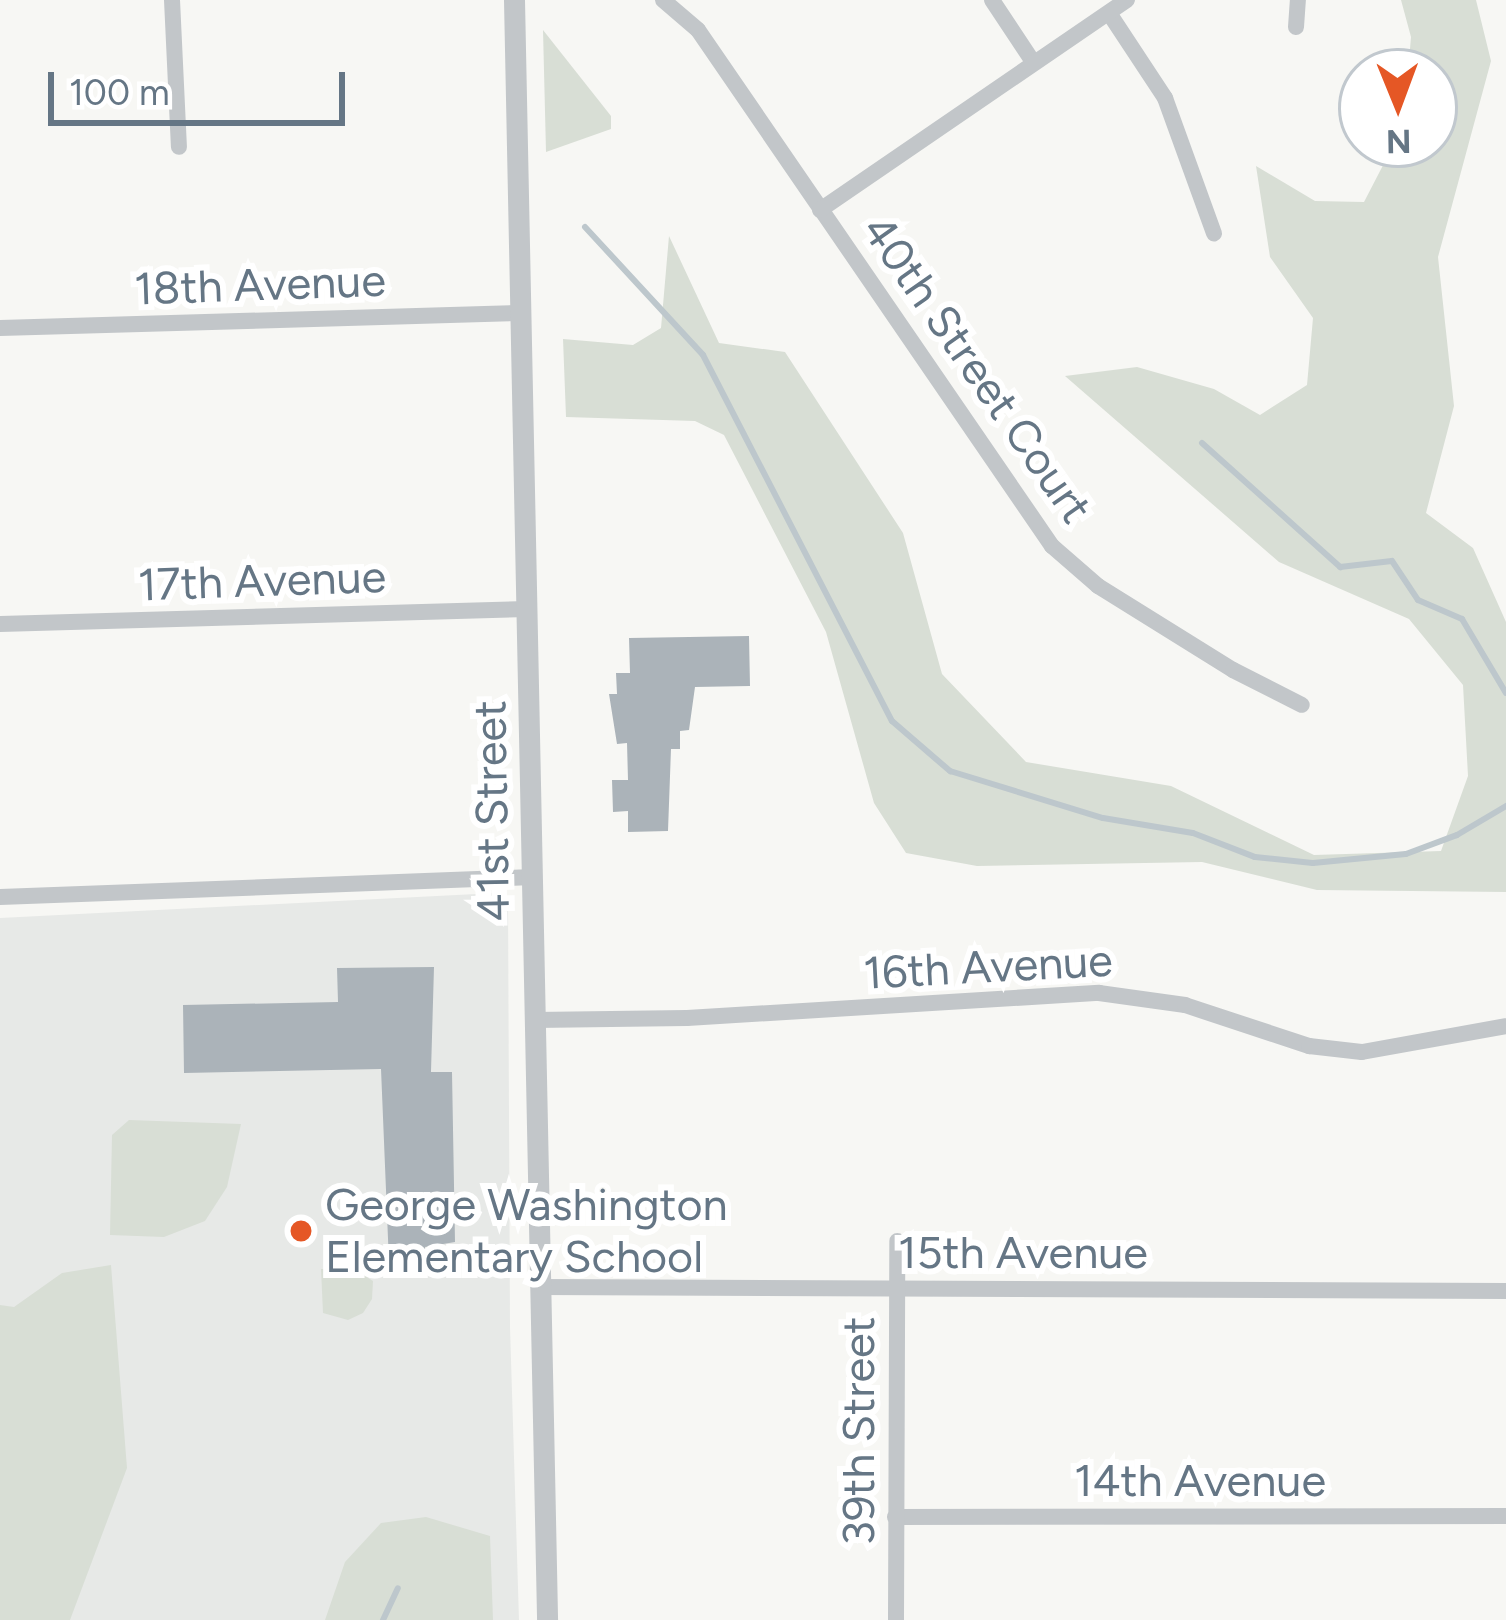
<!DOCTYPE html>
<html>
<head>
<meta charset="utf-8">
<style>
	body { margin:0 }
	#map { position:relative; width:1506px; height:1620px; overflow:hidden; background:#f7f7f4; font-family:Figtree,sans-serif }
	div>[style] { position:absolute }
	.built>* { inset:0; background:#e7e9e7 }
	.green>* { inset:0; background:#d8ded5 }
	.stream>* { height:6px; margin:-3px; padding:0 3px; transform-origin:3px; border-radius:3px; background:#bdc7cc }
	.building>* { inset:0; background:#abb3b9 }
	.minor>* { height:16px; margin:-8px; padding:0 8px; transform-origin:8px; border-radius:8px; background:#c2c6c9 }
	.tertiary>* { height:21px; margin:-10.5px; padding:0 10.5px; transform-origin:10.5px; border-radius:10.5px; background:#c2c6c9 }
	.dots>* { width:33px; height:33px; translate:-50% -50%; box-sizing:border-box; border:6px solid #fff; border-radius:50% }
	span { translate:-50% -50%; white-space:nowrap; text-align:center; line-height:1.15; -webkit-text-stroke:12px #fff; paint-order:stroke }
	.street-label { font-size:45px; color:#657685 }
	.poi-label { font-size:45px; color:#657685 }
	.left { translate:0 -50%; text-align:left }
	.north { position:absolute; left:1338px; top:48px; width:120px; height:120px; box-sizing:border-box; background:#fff; border:3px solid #c1c8ce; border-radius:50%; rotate:179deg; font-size:33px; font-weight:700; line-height:48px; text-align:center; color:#657685 }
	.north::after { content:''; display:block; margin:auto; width:42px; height:54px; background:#e55725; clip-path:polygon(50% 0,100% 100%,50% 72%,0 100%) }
	.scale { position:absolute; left:48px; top:72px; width:297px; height:54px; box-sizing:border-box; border:6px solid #657685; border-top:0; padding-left:15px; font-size:36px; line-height:42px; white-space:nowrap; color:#657685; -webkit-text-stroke:9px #fff; paint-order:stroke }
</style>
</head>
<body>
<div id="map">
	<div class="built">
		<div style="clip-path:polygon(496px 893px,508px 900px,510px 1327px,519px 1620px,0 1620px,0 918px)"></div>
	</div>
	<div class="green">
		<div style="clip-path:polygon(1401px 0,1476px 0,1491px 61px,1438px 257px,1454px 406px,1426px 513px,1473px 548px,1506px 622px,1506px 892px,1317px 890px,1202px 862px,977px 866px,906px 853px,874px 803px,826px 632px,724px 435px,695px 421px,566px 417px,563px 339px,633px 345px,661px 328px,669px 236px,719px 343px,785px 352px,903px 533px,942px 674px,1026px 762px,1171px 786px,1314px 855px,1441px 851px,1468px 776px,1463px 685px,1409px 619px,1279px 562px,1065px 376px,1137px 367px,1214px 389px,1260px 415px,1307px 385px,1313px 318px,1270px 257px,1256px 166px,1315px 201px,1364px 202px,1394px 144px,1434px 144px,1434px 72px,1408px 72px,1411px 37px)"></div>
		<div style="clip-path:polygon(543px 30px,611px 116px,611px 129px,546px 152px)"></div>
		<div style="clip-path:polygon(129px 1120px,241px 1124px,227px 1187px,205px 1221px,164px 1237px,110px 1235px,112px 1135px)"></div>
		<div style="clip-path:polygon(111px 1265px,127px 1468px,70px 1620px,0 1620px,0 1305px,14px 1307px,62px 1273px)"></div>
		<div style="clip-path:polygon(321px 1269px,354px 1269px,373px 1281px,372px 1299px,363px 1313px,348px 1320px,323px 1313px)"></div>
		<div style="clip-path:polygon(426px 1517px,490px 1536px,493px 1620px,325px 1620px,345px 1562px,381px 1523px)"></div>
	</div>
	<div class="stream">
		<div style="left:585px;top:227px;width:174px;rotate:47.3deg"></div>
		<div style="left:703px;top:355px;width:412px;rotate:62.7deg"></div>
		<div style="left:892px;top:721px;width:77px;rotate:40.8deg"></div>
		<div style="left:950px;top:771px;width:160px;rotate:17.1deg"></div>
		<div style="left:1103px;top:818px;width:91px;rotate:9.5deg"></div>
		<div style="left:1193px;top:833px;width:66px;rotate:21.2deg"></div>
		<div style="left:1255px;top:857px;width:58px;rotate:5.9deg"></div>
		<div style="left:1313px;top:863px;width:93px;rotate:-5.5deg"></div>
		<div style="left:1406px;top:854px;width:54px;rotate:-20.4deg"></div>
		<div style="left:1457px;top:835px;width:57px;rotate:-30.6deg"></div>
		<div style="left:1202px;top:443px;width:186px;rotate:41.9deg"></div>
		<div style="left:1340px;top:567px;width:52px;rotate:-6.6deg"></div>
		<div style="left:1392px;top:561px;width:47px;rotate:56.3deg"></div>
		<div style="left:1418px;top:600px;width:48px;rotate:23.4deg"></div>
		<div style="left:1462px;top:619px;width:86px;rotate:59.3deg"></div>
		<div style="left:383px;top:1620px;width:35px;rotate:-65deg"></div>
	</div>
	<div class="building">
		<div style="clip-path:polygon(749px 636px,750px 686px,695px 687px,689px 730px,680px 731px,680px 749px,671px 749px,668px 831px,628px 832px,628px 811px,613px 812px,612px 780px,628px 780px,627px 743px,617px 744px,609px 694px,617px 694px,616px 673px,630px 673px,629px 638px)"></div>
		<div style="clip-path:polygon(434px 967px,431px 1072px,452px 1072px,455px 1242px,425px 1247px,425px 1262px,389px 1263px,381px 1069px,184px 1073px,183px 1005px,338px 1002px,337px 968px)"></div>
	</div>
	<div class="minor">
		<div style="left:172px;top:0;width:147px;rotate:87.3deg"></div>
		<div style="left:663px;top:0;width:46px;rotate:40.6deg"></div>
		<div style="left:698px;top:30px;width:626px;rotate:55.55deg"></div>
		<div style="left:1052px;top:546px;width:61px;rotate:41deg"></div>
		<div style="left:1098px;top:586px;width:159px;rotate:31.9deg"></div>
		<div style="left:1233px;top:670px;width:77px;rotate:26.9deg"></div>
		<div style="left:992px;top:0;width:74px;rotate:56.5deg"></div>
		<div style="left:1109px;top:13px;width:102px;rotate:56.6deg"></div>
		<div style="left:1165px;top:98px;width:144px;rotate:70.1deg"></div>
		<div style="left:1296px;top:27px;width:27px;rotate:-86deg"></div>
		<div style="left:820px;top:210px;width:372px;rotate:-34.4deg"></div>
		<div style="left:0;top:328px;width:521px;rotate:-1.65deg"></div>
		<div style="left:0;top:624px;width:527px;rotate:-1.63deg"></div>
		<div style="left:0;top:897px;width:533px;rotate:-2.15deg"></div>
		<div style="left:535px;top:1020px;width:152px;rotate:-0.8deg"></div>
		<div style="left:687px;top:1018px;width:413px;rotate:-3.5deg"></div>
		<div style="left:1099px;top:993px;width:87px;rotate:7.9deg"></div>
		<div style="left:1185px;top:1005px;width:131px;rotate:18.3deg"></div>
		<div style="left:1309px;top:1046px;width:53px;rotate:6.5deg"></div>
		<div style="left:1362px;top:1052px;width:146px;rotate:-10.2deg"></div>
		<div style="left:540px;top:1287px;width:966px;rotate:0.24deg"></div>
		<div style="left:895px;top:1517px;width:611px;rotate:-0.09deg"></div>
		<div style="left:896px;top:1620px;width:379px;rotate:-89.8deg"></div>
	</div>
	<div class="tertiary">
		<div style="left:514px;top:0;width:1620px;rotate:88.83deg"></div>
	</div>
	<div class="dots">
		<div style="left:301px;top:1231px;background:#e55725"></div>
	</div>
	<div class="street-label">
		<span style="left:260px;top:285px;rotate:-2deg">18th Avenue</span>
		<span style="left:977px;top:369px;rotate:55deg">40th Street Court</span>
		<span style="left:262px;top:581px;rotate:-2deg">17th Avenue</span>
		<span style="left:492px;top:811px;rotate:-91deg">41st Street</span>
		<span style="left:988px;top:967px;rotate:-3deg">16th Avenue</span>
		<span style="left:1023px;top:1253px">15th Avenue</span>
		<span style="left:859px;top:1431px;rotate:-90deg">39th Street</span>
		<span style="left:1200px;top:1481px">14th Avenue</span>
	</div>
	<div class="poi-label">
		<span class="left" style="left:325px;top:1231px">George Washington<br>Elementary School</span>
	</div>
	<div class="north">N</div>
	<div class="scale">100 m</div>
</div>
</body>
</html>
